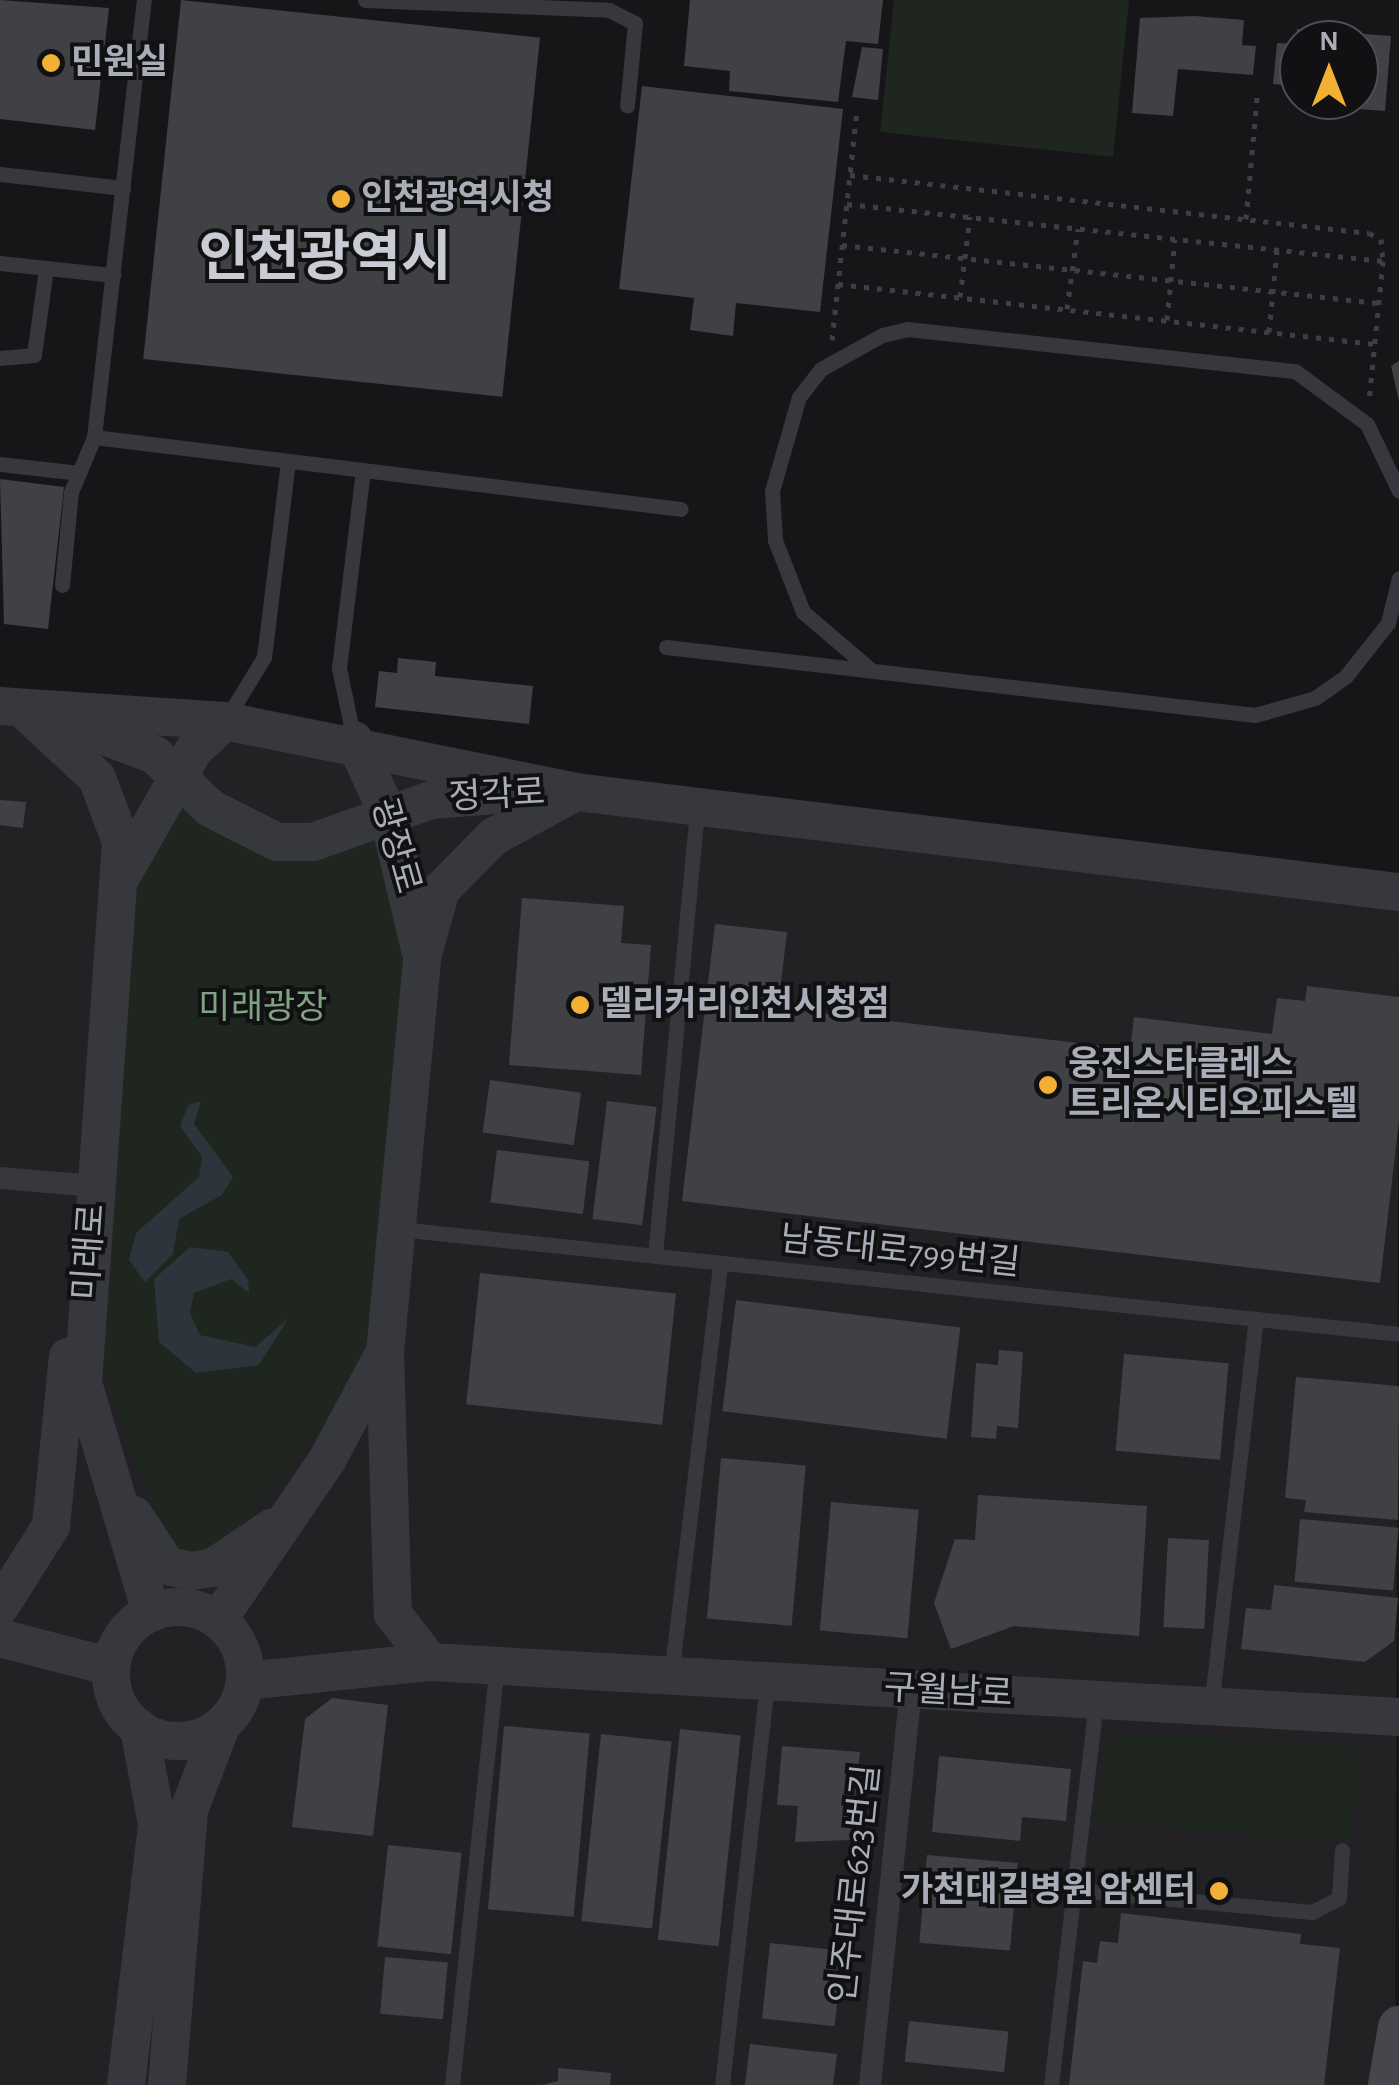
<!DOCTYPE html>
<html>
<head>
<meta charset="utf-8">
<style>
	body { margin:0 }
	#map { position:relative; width:1399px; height:2085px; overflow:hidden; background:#161618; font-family:"Alegreya Sans","Noto Sans KR",sans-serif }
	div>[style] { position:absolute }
	.built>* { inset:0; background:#222225 }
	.green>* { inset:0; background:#1e261f }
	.water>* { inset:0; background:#2c353c }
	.building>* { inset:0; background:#404145; transform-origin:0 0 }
	.path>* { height:5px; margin-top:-2.5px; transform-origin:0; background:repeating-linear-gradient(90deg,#3d3f44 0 5px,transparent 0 13px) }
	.service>* { height:15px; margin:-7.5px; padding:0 7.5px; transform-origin:7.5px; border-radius:7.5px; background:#37383d }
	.pedestrian>* { height:22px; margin:-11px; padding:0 11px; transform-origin:11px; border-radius:11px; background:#37383d }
	.tertiary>* { height:38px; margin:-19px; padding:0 19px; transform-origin:19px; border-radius:19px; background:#37383d }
	.tertiary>.ring { margin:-19px; padding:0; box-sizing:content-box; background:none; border:38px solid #37383d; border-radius:50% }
	.secondary>* { height:42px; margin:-21px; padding:0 21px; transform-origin:21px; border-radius:21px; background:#45474d }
	.dots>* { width:28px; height:28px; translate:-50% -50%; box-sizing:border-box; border:5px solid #111113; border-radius:50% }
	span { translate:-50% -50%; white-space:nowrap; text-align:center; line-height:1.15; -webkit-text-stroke:8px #111113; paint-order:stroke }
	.poi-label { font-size:35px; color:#a8adb8; font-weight:700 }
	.left { translate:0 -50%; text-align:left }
	.right { translate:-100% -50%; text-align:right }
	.street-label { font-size:35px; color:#a8adb8 }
	.park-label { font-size:35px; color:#7fa381 }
	.town-label { font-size:55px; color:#c9ccd4; font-weight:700 }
	.north { position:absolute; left:1279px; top:20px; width:100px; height:100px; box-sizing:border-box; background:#111113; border:2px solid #4d4f55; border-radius:50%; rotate:0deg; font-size:28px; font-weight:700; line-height:40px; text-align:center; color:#a8adb8 }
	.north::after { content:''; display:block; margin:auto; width:35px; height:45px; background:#f2b134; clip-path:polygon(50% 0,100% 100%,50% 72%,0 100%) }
</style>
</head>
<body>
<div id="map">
	<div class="built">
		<div style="clip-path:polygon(0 706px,576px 792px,1399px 892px,1395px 2085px,0 2085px)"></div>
	</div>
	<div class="green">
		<div style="clip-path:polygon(894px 0,1129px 0,1113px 157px,880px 132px)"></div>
		<div style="clip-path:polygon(179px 774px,277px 842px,388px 814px,422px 957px,385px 1352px,221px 1548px,192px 1553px,166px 1542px,85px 1318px,119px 882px)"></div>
		<div style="clip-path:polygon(1119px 1733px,1345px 1745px,1359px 1757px,1352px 1843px,1097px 1822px,1106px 1747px)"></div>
	</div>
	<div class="water">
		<div style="clip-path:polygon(201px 1101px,194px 1124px,233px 1177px,222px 1195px,179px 1219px,173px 1254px,145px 1282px,129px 1260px,136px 1233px,199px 1177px,202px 1157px,180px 1126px,188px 1105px)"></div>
		<div style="clip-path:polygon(190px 1247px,228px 1252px,248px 1280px,249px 1293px,231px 1279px,194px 1293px,190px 1313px,200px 1335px,255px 1347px,288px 1319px,259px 1365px,196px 1373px,159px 1342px,154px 1279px)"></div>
	</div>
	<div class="building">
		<div style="clip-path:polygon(0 0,109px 8px,95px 130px,0 119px)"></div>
		<div style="left:181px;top:0;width:361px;height:361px;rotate:6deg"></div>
		<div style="clip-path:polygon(883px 0,878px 44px,846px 41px,838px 102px,729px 91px,730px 71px,684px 66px,690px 0)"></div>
		<div style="clip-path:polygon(1195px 16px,1244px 20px,1242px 45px,1256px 46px,1253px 75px,1178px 69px,1173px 116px,1132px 113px,1140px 18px)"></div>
		<div style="clip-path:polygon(1297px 29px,1391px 36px,1385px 111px,1343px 108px,1359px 100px,1359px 40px,1296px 40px)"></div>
		<div style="clip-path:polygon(1277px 43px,1299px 44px,1299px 86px,1273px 84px)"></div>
		<div style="clip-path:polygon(862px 47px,883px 49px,878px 100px,852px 97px)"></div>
		<div style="clip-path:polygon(642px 86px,843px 109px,820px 312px,736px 303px,733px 336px,690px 330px,694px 298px,619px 289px)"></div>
		<div style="clip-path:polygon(1399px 361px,1399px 401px,1391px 366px)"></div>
		<div style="clip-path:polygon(0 479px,64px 487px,48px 629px,4px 624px)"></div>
		<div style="clip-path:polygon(398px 658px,436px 662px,435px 676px,533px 686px,529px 724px,375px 707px,379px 671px,397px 673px)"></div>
		<div style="clip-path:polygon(0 800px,26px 802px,23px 828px,0 825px)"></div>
		<div style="clip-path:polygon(522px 898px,624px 906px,621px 943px,651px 945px,641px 1075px,509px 1065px)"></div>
		<div style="clip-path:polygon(715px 924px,787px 932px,778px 1008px,1130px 1049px,1134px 1017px,1272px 1034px,1277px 998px,1305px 1001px,1307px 986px,1399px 997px,1399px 1121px,1380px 1283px,682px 1201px)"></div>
		<div style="left:490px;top:1080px;width:92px;height:53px;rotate:8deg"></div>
		<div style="left:607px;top:1101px;width:50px;height:119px;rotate:7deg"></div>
		<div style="left:497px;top:1150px;width:93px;height:53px;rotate:7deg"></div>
		<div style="left:480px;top:1273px;width:197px;height:132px;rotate:6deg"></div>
		<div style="left:736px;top:1300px;width:226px;height:112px;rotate:7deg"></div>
		<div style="clip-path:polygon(999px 1350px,1023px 1352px,1018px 1428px,997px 1426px,996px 1439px,971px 1437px,976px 1363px,998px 1365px)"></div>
		<div style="left:1124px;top:1354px;width:105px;height:97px;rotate:5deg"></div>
		<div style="clip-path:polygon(1296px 1377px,1399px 1386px,1398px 1520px,1304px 1512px,1306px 1500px,1285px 1498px)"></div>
		<div style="left:721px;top:1458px;width:85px;height:161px;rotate:5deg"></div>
		<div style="clip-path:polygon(978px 1495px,1147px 1506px,1139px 1636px,1014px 1626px,951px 1649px,934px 1603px,955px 1539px,975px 1540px)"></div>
		<div style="left:831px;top:1502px;width:88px;height:129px;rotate:5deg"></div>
		<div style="left:1300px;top:1519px;width:99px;height:63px;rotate:5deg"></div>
		<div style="left:1168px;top:1538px;width:41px;height:89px;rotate:3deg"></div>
		<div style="clip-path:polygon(1274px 1585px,1398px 1598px,1394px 1641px,1365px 1662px,1241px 1649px,1246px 1608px,1271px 1610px)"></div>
		<div style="clip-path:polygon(332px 1698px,388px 1705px,373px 1836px,292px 1827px,305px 1719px)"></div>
		<div style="left:504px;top:1726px;width:86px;height:184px;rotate:5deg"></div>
		<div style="left:680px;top:1729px;width:61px;height:212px;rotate:6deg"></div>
		<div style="left:601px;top:1734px;width:71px;height:188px;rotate:6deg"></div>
		<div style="clip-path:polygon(782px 1746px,860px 1752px,850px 1840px,795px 1842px,798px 1806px,777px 1805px)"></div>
		<div style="clip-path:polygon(939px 1756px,1071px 1769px,1066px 1821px,1022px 1817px,1020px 1841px,932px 1832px)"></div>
		<div style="left:388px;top:1845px;width:74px;height:102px;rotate:6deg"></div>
		<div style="left:927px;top:1855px;width:91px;height:88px;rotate:5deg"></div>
		<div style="clip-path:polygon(1121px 1913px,1301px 1934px,1300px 1944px,1340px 1948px,1324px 2085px,1069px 2085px,1083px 1961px,1097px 1963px,1100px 1941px,1118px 1943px)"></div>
		<div style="left:770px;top:1943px;width:73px;height:76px;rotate:6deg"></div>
		<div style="left:385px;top:1957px;width:63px;height:57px;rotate:5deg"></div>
		<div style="left:909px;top:2021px;width:100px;height:41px;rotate:6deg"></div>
		<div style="clip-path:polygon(750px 2044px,837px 2054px,833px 2085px,745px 2085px)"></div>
		<div style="clip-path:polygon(558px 2068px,611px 2073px,610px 2085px,542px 2085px,558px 2081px)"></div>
	</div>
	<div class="path">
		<div style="left:850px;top:175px;width:522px;rotate:6.38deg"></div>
		<div style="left:1369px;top:233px;width:13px;rotate:27deg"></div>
		<div style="left:1381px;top:239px;width:22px;rotate:85deg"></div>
		<div style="left:1383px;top:261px;width:141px;rotate:95.7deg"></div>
		<div style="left:847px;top:204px;width:539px;rotate:6.07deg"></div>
		<div style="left:1246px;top:219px;width:122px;rotate:-84.8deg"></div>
		<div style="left:842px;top:245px;width:539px;rotate:6.18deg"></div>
		<div style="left:838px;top:284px;width:540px;rotate:6.38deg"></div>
		<div style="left:960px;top:297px;width:81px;rotate:-82.9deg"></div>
		<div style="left:1067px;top:309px;width:81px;rotate:-82.2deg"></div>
		<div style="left:1167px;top:320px;width:81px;rotate:-84.4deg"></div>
		<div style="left:1269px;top:332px;width:82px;rotate:-84.4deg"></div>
		<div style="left:832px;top:340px;width:232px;rotate:-83.8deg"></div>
	</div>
	<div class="service">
		<div style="left:365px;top:0;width:244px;rotate:2.3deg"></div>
		<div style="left:609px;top:10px;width:29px;rotate:27deg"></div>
		<div style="left:635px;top:23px;width:83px;rotate:95.5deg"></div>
		<div style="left:0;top:174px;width:124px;rotate:6.5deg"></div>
		<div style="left:0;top:263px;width:114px;rotate:6.1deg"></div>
		<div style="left:0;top:358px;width:34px;rotate:-5deg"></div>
		<div style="left:34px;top:355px;width:88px;rotate:-82.1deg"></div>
		<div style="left:94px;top:437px;width:591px;rotate:6.99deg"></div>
		<div style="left:0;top:464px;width:80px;rotate:6.5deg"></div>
		<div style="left:62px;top:585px;width:93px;rotate:-84.5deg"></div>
		<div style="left:71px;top:492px;width:60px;rotate:-67.3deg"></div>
		<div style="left:94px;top:437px;width:440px;rotate:-83.5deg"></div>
		<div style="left:666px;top:647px;width:593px;rotate:6.59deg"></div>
		<div style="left:1255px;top:715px;width:62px;rotate:-15.8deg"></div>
		<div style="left:1315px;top:698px;width:38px;rotate:-35deg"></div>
		<div style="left:1346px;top:676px;width:68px;rotate:-51.6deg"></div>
		<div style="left:1388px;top:623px;width:46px;rotate:-76.3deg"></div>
		<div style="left:871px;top:670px;width:89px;rotate:-139.5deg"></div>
		<div style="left:803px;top:612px;width:77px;rotate:-111.3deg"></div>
		<div style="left:775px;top:540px;width:49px;rotate:-93.5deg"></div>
		<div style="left:772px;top:491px;width:98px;rotate:-74deg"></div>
		<div style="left:799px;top:397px;width:36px;rotate:-52deg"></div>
		<div style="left:821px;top:369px;width:70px;rotate:-29.1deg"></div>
		<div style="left:882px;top:335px;width:26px;rotate:-13deg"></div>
		<div style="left:907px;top:329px;width:390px;rotate:6.2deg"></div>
		<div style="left:1295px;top:371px;width:89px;rotate:36.4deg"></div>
		<div style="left:1367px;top:424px;width:74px;rotate:64.5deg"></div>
		<div style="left:225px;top:721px;width:75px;rotate:-58.6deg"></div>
		<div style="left:264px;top:657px;width:197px;rotate:-83deg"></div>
		<div style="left:354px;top:740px;width:74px;rotate:-101.8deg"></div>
		<div style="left:339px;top:668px;width:199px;rotate:-83.1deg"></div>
		<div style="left:399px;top:1229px;width:1005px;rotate:5.99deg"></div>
		<div style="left:655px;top:1255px;width:450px;rotate:-84.6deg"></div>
		<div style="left:671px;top:1676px;width:416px;rotate:-83.2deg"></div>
		<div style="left:1211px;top:1707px;width:391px;rotate:-83.4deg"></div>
		<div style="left:1074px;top:1890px;width:239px;rotate:5.3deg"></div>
		<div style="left:1312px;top:1912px;width:30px;rotate:-27deg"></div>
		<div style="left:1339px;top:1898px;width:48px;rotate:-86.4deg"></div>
		<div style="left:452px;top:2085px;width:421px;rotate:-83.9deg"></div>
		<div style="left:722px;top:2085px;width:406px;rotate:-83.6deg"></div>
		<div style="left:1051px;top:2085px;width:388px;rotate:-83.3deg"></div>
	</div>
	<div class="pedestrian">
		<div style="left:0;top:1178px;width:95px;rotate:4.8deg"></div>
		<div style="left:870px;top:2085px;width:397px;rotate:-84.1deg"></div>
	</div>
	<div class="tertiary">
		<div style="left:0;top:706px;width:225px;rotate:3.8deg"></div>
		<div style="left:225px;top:721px;width:358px;rotate:11.4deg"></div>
		<div style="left:576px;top:792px;width:829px;rotate:6.93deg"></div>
		<div style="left:23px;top:709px;width:101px;rotate:43deg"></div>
		<div style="left:97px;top:778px;width:68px;rotate:69.4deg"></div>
		<div style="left:121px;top:842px;width:542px;rotate:94.02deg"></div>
		<div style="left:83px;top:1383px;width:240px;rotate:73.5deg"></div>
		<div style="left:72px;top:724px;width:89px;rotate:20.5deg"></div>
		<div style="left:155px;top:755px;width:76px;rotate:43.9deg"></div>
		<div style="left:210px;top:808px;width:75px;rotate:26.9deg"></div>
		<div style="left:277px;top:842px;width:36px"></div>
		<div style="left:313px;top:842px;width:125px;rotate:-19.6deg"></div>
		<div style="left:431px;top:800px;width:92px;rotate:-4.4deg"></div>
		<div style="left:354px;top:740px;width:81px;rotate:65.3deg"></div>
		<div style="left:388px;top:814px;width:139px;rotate:76.7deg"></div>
		<div style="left:122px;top:875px;width:144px;rotate:-60.1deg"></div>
		<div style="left:194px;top:750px;width:42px;rotate:-43.1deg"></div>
		<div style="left:385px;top:1352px;width:262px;rotate:88.3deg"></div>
		<div style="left:393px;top:1614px;width:61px;rotate:52.4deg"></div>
		<div style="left:134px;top:1515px;width:61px;rotate:57.1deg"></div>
		<div style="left:167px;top:1566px;width:25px;rotate:11deg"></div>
		<div style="left:192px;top:1571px;width:20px;rotate:-9deg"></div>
		<div style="left:212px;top:1568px;width:73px;rotate:-33.9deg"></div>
		<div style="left:0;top:1607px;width:96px;rotate:-57.8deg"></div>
		<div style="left:51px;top:1526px;width:170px;rotate:-84.3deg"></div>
		<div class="ring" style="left:111px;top:1607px;width:96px;height:96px"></div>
		<div style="left:218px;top:1620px;width:194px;rotate:-55.7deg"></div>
		<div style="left:327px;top:1460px;width:123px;rotate:-61.8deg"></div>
		<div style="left:385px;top:1352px;width:397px;rotate:-84.6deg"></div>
		<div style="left:422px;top:957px;width:70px;rotate:-74.2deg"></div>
		<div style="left:441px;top:890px;width:74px;rotate:-45.5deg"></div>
		<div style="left:493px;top:837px;width:94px;rotate:-28.5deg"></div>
		<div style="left:0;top:1638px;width:115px;rotate:14.6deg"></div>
		<div style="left:245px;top:1681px;width:186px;rotate:-5.9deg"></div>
		<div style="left:430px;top:1662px;width:971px;rotate:3.25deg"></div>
		<div style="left:126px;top:2085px;width:263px;rotate:-83.2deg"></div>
		<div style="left:157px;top:1824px;width:98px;rotate:-100.6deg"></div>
		<div style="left:167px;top:2085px;width:276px;rotate:-85.4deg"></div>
		<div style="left:189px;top:1810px;width:90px;rotate:-69.1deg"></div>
	</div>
	<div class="secondary">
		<div style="left:1389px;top:2085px;width:59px;rotate:-80.2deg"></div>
	</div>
	<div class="dots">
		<div style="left:51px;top:63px;background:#f2b134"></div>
		<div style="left:341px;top:199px;background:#f2b134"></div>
		<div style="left:580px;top:1005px;background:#f2b134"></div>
		<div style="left:1048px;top:1085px;background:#f2b134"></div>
		<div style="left:1219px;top:1891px;background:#f2b134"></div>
	</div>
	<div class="poi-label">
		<span class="left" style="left:71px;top:63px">민원실</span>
		<span class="left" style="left:361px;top:199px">인천광역시청</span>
		<span class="left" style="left:600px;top:1005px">델리커리인천시청점</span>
		<span class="left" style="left:1068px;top:1085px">웅진스타클레스<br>트리온시티오피스텔</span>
		<span class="right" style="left:1196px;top:1891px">가천대길병원 암센터</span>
	</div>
	<div class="street-label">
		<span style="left:497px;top:796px;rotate:-3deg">정각로</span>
		<span style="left:395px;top:846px;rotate:74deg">광장로</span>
		<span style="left:90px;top:1252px;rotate:-86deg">미래로</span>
		<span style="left:900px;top:1252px;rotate:6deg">남동대로799번길</span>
		<span style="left:948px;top:1692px;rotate:3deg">구월남로</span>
		<span style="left:856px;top:1884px;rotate:-84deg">인주대로623번길</span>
	</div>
	<div class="park-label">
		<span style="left:263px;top:1008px">미래광장</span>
	</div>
	<div class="town-label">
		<span style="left:325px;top:259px">인천광역시</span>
	</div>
	<div class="north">N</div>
</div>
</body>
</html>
